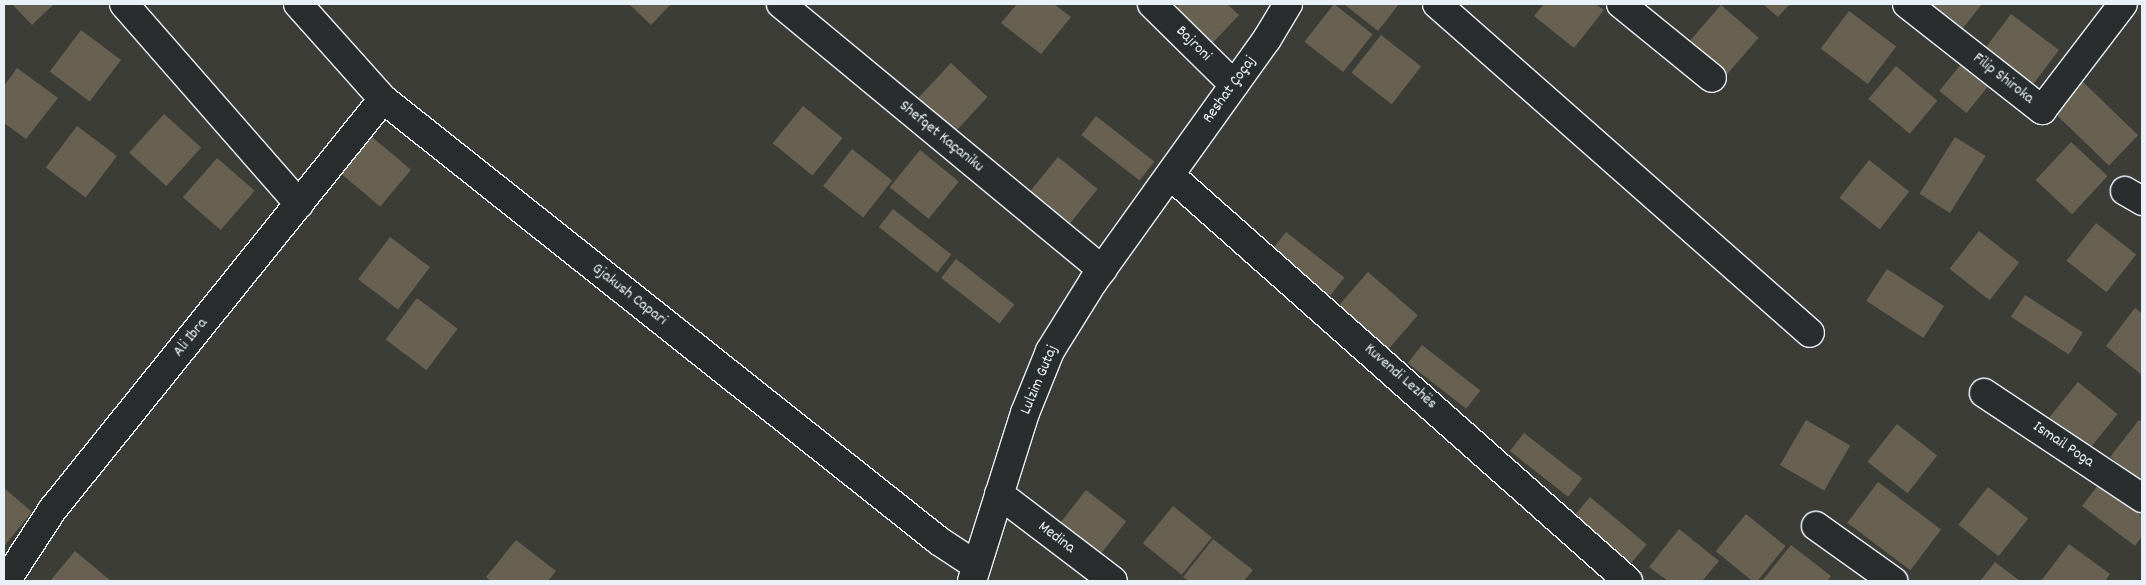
<!DOCTYPE html>
<html>
<head>
<meta charset="utf-8">
<style>
	body { margin:0 }
	#map { position:relative; width:2146px; height:585px; overflow:hidden; background:#3d3d38; font-family:Dekko,sans-serif }
	div>[style] { position:absolute }
	.building>* { inset:0; background:#686151; transform-origin:0 0 }
	.roads { filter:drop-shadow(1px 0 #e8f1f8) drop-shadow(-1px 0 #e8f1f8) drop-shadow(0 1px #e8f1f8) drop-shadow(0 -1px #e8f1f8) }
	.minor>* { height:28px; margin:-14px; padding:0 14px; transform-origin:14px; border-radius:14px; background:#2a2d2e }
	span { translate:-50% -50%; white-space:nowrap; text-align:center; line-height:1.15; -webkit-text-stroke:5px #2a2d2e; paint-order:stroke }
	.street-label { font-size:16px; color:#e8f1f8 }
	.frame { position:absolute; inset:0; border:5px solid #e8f1f8; pointer-events:none }
</style>
</head>
<body>
<div id="map">
	<div class="building">
		<div style="clip-path:polygon(12px 4px,54px 4px,32px 25px)"></div>
		<div style="clip-path:polygon(629px 4px,671px 4px,651px 25px)"></div>
		<div style="clip-path:polygon(1017px 4px,1054px 4px,1071px 17px,1041px 54px,1001px 23px)"></div>
		<div style="clip-path:polygon(1180px 4px,1227px 4px,1239px 15px,1206px 50px,1170px 15px)"></div>
		<div style="left:1334px;top:4px;width:49px;height:48px;rotate:38deg"></div>
		<div style="clip-path:polygon(1344px 4px,1399px 4px,1378px 31px)"></div>
		<div style="clip-path:polygon(1544px 4px,1595px 4px,1604px 10px,1574px 48px,1534px 16px)"></div>
		<div style="clip-path:polygon(1763px 4px,1790px 4px,1778px 17px)"></div>
		<div style="clip-path:polygon(1923px 4px,1982px 4px,1960px 32px)"></div>
		<div style="left:1721px;top:5px;width:50px;height:52px;rotate:41deg"></div>
		<div style="left:1849px;top:11px;width:59px;height:47px;rotate:37deg"></div>
		<div style="left:2011px;top:14px;width:60px;height:46px;rotate:37deg"></div>
		<div style="left:81px;top:30px;width:50px;height:52px;rotate:37deg"></div>
		<div style="left:1381px;top:35px;width:51px;height:48px;rotate:38deg"></div>
		<div style="left:951px;top:63px;width:50px;height:48px;rotate:43deg"></div>
		<div style="left:1962px;top:63px;width:35px;height:36px;rotate:39deg"></div>
		<div style="left:1896px;top:66px;width:54px;height:43px;rotate:40deg"></div>
		<div style="clip-path:polygon(17px 68px,58px 98px,26px 139px,4px 123px,4px 86px)"></div>
		<div style="left:2082px;top:81px;width:78px;height:42px;rotate:44deg"></div>
		<div style="left:803px;top:106px;width:51px;height:48px;rotate:39deg"></div>
		<div style="left:164px;top:114px;width:50px;height:52px;rotate:42deg"></div>
		<div style="left:1096px;top:116px;width:74px;height:24px;rotate:38deg"></div>
		<div style="left:77px;top:126px;width:50px;height:52px;rotate:37deg"></div>
		<div style="left:372px;top:137px;width:51px;height:48px;rotate:40deg"></div>
		<div style="left:1955px;top:137px;width:36px;height:67px;rotate:32deg"></div>
		<div style="left:2071px;top:142px;width:50px;height:52px;rotate:43deg"></div>
		<div style="left:852px;top:149px;width:51px;height:47px;rotate:38deg"></div>
		<div style="left:920px;top:150px;width:50px;height:48px;rotate:39deg"></div>
		<div style="left:1058px;top:157px;width:51px;height:48px;rotate:39deg"></div>
		<div style="left:217px;top:158px;width:50px;height:52px;rotate:41deg"></div>
		<div style="left:1869px;top:160px;width:51px;height:48px;rotate:38deg"></div>
		<div style="left:893px;top:209px;width:74px;height:23px;rotate:38deg"></div>
		<div style="left:2096px;top:223px;width:51px;height:48px;rotate:38deg"></div>
		<div style="left:1979px;top:231px;width:51px;height:48px;rotate:38deg"></div>
		<div style="left:1286px;top:232px;width:74px;height:23px;rotate:38deg"></div>
		<div style="left:390px;top:237px;width:50px;height:53px;rotate:37deg"></div>
		<div style="left:956px;top:259px;width:74px;height:24px;rotate:38deg"></div>
		<div style="left:1887px;top:269px;width:68px;height:38px;rotate:33deg"></div>
		<div style="left:1368px;top:272px;width:66px;height:48px;rotate:41deg"></div>
		<div style="left:2025px;top:295px;width:69px;height:26px;rotate:33deg"></div>
		<div style="left:417px;top:298px;width:51px;height:52px;rotate:37deg"></div>
		<div style="clip-path:polygon(2135px 308px,2142px 314px,2142px 375px,2106px 346px)"></div>
		<div style="left:1422px;top:345px;width:74px;height:23px;rotate:38deg"></div>
		<div style="left:2078px;top:382px;width:51px;height:48px;rotate:39deg"></div>
		<div style="left:1806px;top:420px;width:51px;height:52px;rotate:30deg"></div>
		<div style="clip-path:polygon(2139px 420px,2142px 422px,2142px 482px,2110px 457px)"></div>
		<div style="left:1897px;top:424px;width:51px;height:48px;rotate:38deg"></div>
		<div style="left:1524px;top:433px;width:74px;height:23px;rotate:38deg"></div>
		<div style="left:1878px;top:482px;width:79px;height:51px;rotate:37deg"></div>
		<div style="clip-path:polygon(2099px 484px,2142px 516px,2142px 536px,2135px 546px,2082px 506px)"></div>
		<div style="left:1988px;top:487px;width:51px;height:48px;rotate:38deg"></div>
		<div style="clip-path:polygon(4px 488px,32px 512px,4px 546px)"></div>
		<div style="left:1086px;top:490px;width:51px;height:48px;rotate:38deg"></div>
		<div style="left:1590px;top:497px;width:74px;height:24px;rotate:40deg"></div>
		<div style="left:1173px;top:506px;width:50px;height:48px;rotate:39deg"></div>
		<div style="left:1746px;top:514px;width:51px;height:48px;rotate:39deg"></div>
		<div style="clip-path:polygon(1679px 529px,1719px 561px,1702px 581px,1668px 581px,1649px 567px)"></div>
		<div style="clip-path:polygon(1213px 539px,1253px 570px,1244px 581px,1189px 581px,1183px 577px)"></div>
		<div style="clip-path:polygon(516px 540px,556px 571px,548px 581px,491px 581px,486px 577px)"></div>
		<div style="clip-path:polygon(2069px 544px,2110px 574px,2105px 581px,2041px 581px)"></div>
		<div style="clip-path:polygon(1791px 545px,1831px 576px,1827px 581px,1762px 581px)"></div>
		<div style="clip-path:polygon(75px 551px,111px 581px,50px 581px)"></div>
		<div style="clip-path:polygon(1995px 562px,2020px 581px,1980px 581px)"></div>
	</div>
	<div class="roads">
		<div class="minor">
			<div style="left:124px;top:4px;width:266px;rotate:48.8deg"></div>
			<div style="left:298px;top:4px;width:127px;rotate:48.2deg"></div>
			<div style="left:383px;top:99px;width:710px;rotate:38.48deg"></div>
			<div style="left:939px;top:541px;width:45px;rotate:33.3deg"></div>
			<div style="left:781px;top:4px;width:417px;rotate:39.6deg"></div>
			<div style="left:1152px;top:4px;width:115px;rotate:44.6deg"></div>
			<div style="left:1437px;top:4px;width:497px;rotate:41.4deg"></div>
			<div style="left:1621px;top:4px;width:117px;rotate:39.1deg"></div>
			<div style="left:1907px;top:4px;width:172px;rotate:38.1deg"></div>
			<div style="left:2042px;top:110px;width:133px;rotate:-52.6deg"></div>
			<div style="left:1170px;top:175px;width:612px;rotate:41.56deg"></div>
			<div style="left:2125px;top:191px;width:20px;rotate:30deg"></div>
			<div style="left:1984px;top:393px;width:190px;rotate:33.6deg"></div>
			<div style="left:999px;top:494px;width:143px;rotate:37.3deg"></div>
			<div style="left:1816px;top:526px;width:95px;rotate:35.5deg"></div>
			<div style="left:6px;top:581px;width:86px;rotate:-56.9deg"></div>
			<div style="left:53px;top:509px;width:526px;rotate:-51.17deg"></div>
			<div style="left:972px;top:581px;width:176px;rotate:-72.5deg"></div>
			<div style="left:1025px;top:413px;width:67px;rotate:-68deg"></div>
			<div style="left:1050px;top:351px;width:81px;rotate:-58.1deg"></div>
			<div style="left:1093px;top:282px;width:299px;rotate:-54.4deg"></div>
			<div style="left:1267px;top:39px;width:41px;rotate:-59deg"></div>
		</div>
	</div>
	<div class="street-label">
		<span style="left:1193px;top:44px;rotate:45deg">Bajroni</span>
		<span style="left:2003px;top:79px;rotate:38deg">Filip Shiroka</span>
		<span style="left:1230px;top:90px;rotate:-54deg">Reshat Çoçaj</span>
		<span style="left:941px;top:137px;rotate:39deg">Shefqet Kaçaniku</span>
		<span style="left:629px;top:295px;rotate:38deg">Gjakush Capari</span>
		<span style="left:191px;top:338px;rotate:-51deg">Ali Ibra</span>
		<span style="left:1400px;top:377px;rotate:41deg">Kuvendi Lezhës</span>
		<span style="left:1040px;top:380px;rotate:-67deg">Lulzim Gutaj</span>
		<span style="left:2063px;top:445px;rotate:34deg">Ismail Poga</span>
		<span style="left:1056px;top:538px;rotate:37deg">Medina</span>
	</div>
	<div class="frame"></div>
</div>
</body>
</html>
